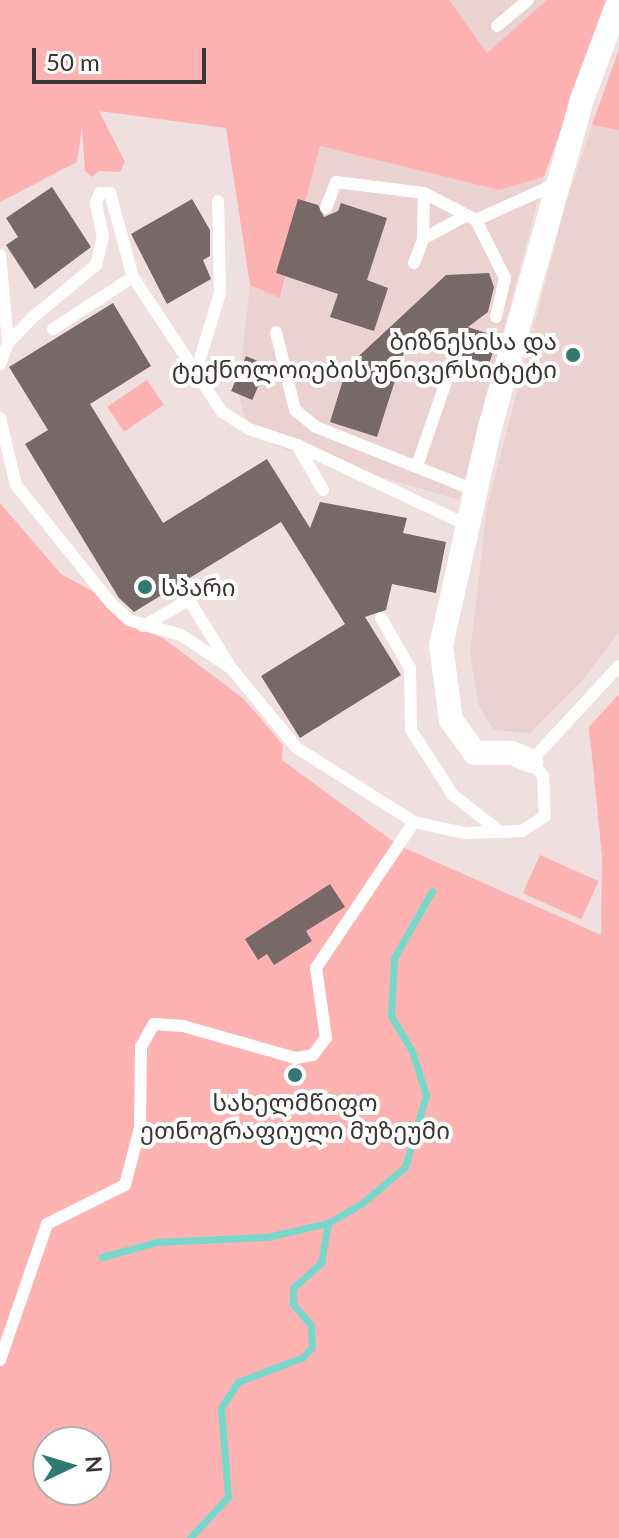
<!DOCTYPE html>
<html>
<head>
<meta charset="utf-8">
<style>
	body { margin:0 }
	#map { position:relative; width:619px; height:1538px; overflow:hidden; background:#f0dfdf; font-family:Lato,"Noto Sans Georgian",sans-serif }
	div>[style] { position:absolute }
	.built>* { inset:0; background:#ebd2d1 }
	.green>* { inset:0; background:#ffb2b2; transform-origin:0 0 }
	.stream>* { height:7px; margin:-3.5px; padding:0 3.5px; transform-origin:3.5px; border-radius:3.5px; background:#77d7cb }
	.building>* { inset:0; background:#786969; transform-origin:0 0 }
	.service>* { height:12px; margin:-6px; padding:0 6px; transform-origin:6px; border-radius:6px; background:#fff }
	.minor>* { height:24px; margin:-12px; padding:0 12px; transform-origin:12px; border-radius:12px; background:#fff }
	.dots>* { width:22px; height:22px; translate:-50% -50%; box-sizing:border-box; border:4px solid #fff; border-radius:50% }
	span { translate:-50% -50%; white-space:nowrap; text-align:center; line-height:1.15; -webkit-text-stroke:8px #fff; paint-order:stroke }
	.poi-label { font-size:24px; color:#3c3535 }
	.right { translate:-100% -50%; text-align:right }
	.left { translate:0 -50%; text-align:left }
	.north { position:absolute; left:32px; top:1426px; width:80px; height:80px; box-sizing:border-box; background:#fff; border:2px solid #b1aeae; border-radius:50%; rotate:86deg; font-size:22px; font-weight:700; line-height:32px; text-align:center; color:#3c3535 }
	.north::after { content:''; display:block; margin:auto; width:28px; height:36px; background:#327971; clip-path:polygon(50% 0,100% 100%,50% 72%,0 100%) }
	.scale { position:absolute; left:32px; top:48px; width:174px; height:36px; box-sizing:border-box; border:4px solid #3c3535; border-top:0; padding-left:10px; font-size:24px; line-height:28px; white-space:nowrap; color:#3c3535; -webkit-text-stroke:6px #fff; paint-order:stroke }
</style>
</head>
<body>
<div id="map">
	<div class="built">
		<div style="clip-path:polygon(449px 0,547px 0,487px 54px)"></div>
		<div style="clip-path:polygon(592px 125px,619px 130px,619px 632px,584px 679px,530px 733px,494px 730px,479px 706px,470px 655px,487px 507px,566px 203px)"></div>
		<div style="clip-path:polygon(320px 146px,499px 190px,544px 177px,459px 500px,276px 446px,245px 418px,238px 392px,250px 285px,281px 298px)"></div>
	</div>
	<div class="green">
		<div style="clip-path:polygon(0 0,449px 0,487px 53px,547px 0,607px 0,544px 177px,499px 190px,320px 146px,280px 298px,250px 285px,226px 128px,99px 111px,125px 162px,120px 172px,99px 171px,92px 177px,85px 171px,82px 127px,77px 162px,0 202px)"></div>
		<div style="clip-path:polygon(619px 49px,619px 130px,592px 125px)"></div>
		<div style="left:147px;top:380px;width:30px;height:48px;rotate:56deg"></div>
		<div style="clip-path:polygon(evenodd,0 503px,61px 574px,92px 591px,124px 624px,163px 638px,244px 699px,283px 745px,282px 760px,398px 845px,601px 935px,602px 856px,589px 727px,619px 694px,619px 1538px,0 1538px,0 503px,48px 1442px,96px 1442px,96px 1490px,48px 1490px,48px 1442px)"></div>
		<div style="left:540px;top:855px;width:64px;height:42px;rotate:24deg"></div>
	</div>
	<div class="stream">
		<div style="left:102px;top:1257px;width:57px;rotate:-15.3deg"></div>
		<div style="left:157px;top:1242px;width:110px;rotate:-2.6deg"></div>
		<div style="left:267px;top:1237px;width:63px;rotate:-12.9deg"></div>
		<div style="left:190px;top:1538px;width:56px;rotate:-47.2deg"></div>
		<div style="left:228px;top:1497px;width:89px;rotate:-94.5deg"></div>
		<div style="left:221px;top:1408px;width:31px;rotate:-57deg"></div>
		<div style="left:238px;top:1382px;width:70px;rotate:-21deg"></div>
		<div style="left:303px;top:1357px;width:13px;rotate:-48deg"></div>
		<div style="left:312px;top:1347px;width:22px;rotate:-93deg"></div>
		<div style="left:311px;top:1325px;width:28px;rotate:-131deg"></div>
		<div style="left:293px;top:1304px;width:16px;rotate:-90deg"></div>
		<div style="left:293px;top:1288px;width:38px;rotate:-42deg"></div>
		<div style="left:321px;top:1263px;width:41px;rotate:-80.1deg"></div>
		<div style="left:328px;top:1223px;width:38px;rotate:-30deg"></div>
		<div style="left:361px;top:1204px;width:57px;rotate:-40.1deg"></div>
		<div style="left:405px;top:1167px;width:75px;rotate:-73.7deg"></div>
		<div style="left:426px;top:1095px;width:46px;rotate:-107.7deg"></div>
		<div style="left:412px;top:1051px;width:41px;rotate:-121deg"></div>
		<div style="left:391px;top:1016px;width:58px;rotate:-87deg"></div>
		<div style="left:394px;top:958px;width:77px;rotate:-60.4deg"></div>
	</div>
	<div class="building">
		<div style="clip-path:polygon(52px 187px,91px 247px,35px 289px,6px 245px,18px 237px,6px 218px)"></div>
		<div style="clip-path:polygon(192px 199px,210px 230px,210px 256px,203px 260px,211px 279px,167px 304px,131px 234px)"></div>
		<div style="clip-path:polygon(298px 199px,318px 205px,324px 217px,338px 211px,341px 203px,387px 218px,367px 280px,388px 288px,374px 331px,330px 317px,338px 294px,276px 273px)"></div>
		<div style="clip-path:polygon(489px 273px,494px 287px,488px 312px,468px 327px,498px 337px,489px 364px,408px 340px,377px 437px,330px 422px,347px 367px,446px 275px)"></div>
		<div style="clip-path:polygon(113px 303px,151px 366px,90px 404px,163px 523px,267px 459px,310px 528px,320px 502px,407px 518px,403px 533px,446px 542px,436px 593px,392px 584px,386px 610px,365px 617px,401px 675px,300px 738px,261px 676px,345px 624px,281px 522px,134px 612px,119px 598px,25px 444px,48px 430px,9px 367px)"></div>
		<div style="left:246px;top:356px;width:23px;height:38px;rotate:23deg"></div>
		<div style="clip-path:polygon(330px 884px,345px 907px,306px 931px,312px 941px,274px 965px,267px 954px,258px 960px,245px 939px)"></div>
	</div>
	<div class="service">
		<div style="left:497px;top:26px;width:40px;rotate:-40deg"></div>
		<div style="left:326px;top:208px;width:28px;rotate:-69deg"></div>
		<div style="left:336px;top:182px;width:89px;rotate:7.1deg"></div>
		<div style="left:424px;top:193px;width:59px;rotate:27.4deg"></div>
		<div style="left:476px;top:220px;width:90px;rotate:-24.3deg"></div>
		<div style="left:476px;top:220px;width:65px;rotate:63.4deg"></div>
		<div style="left:505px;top:278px;width:40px;rotate:103deg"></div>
		<div style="left:423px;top:239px;width:50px;rotate:-28.6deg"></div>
		<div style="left:0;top:255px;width:88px;rotate:84.8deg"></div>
		<div style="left:414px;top:263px;width:26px;rotate:-69deg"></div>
		<div style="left:423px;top:239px;width:46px;rotate:-88.8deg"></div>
		<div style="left:53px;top:329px;width:95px;rotate:-33deg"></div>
		<div style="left:276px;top:332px;width:80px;rotate:76.3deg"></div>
		<div style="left:295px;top:410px;width:27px;rotate:39deg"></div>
		<div style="left:316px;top:427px;width:170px;rotate:21.7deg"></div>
		<div style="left:0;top:364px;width:22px;rotate:-69deg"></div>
		<div style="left:8px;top:343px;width:35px;rotate:-46deg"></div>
		<div style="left:32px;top:318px;width:83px;rotate:-39.6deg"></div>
		<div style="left:96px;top:265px;width:29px;rotate:-76deg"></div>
		<div style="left:103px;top:237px;width:35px;rotate:-102deg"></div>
		<div style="left:96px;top:203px;width:11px;rotate:-68deg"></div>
		<div style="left:100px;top:193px;width:10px"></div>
		<div style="left:110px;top:193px;width:87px;rotate:74.7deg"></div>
		<div style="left:133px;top:277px;width:162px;rotate:56.6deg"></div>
		<div style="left:222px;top:412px;width:32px;rotate:32deg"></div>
		<div style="left:249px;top:429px;width:51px;rotate:18.4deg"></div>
		<div style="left:297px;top:445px;width:186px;rotate:25.2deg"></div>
		<div style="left:196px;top:372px;width:83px;rotate:-73.1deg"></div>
		<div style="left:220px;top:293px;width:92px;rotate:-91.2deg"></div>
		<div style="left:0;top:418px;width:69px;rotate:76.6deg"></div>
		<div style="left:16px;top:485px;width:151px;rotate:51.2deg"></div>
		<div style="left:111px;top:603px;width:25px;rotate:43deg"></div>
		<div style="left:129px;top:620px;width:54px;rotate:16.1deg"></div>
		<div style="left:181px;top:635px;width:61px;rotate:33.7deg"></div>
		<div style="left:232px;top:669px;width:102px;rotate:50.6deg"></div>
		<div style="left:297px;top:748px;width:138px;rotate:32.3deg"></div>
		<div style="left:414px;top:822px;width:51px;rotate:12.4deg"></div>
		<div style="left:464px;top:833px;width:58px;rotate:-2deg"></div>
		<div style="left:522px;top:831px;width:27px;rotate:-33deg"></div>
		<div style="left:545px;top:816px;width:40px;rotate:-92.9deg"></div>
		<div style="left:543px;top:776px;width:19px;rotate:-129deg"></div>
		<div style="left:531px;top:761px;width:129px;rotate:-47.2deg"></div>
		<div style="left:297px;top:445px;width:52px;rotate:60deg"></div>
		<div style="left:417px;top:466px;width:92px;rotate:-71deg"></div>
		<div style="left:381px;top:618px;width:58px;rotate:59.9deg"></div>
		<div style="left:410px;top:668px;width:62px;rotate:89.1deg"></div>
		<div style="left:411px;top:730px;width:77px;rotate:57.1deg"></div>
		<div style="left:453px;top:795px;width:58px;rotate:38deg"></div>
		<div style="left:143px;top:626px;width:53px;rotate:-29.5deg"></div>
		<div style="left:189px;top:600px;width:78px;rotate:58.2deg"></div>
		<div style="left:0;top:1360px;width:144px;rotate:-70.9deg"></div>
		<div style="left:47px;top:1224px;width:87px;rotate:-26.6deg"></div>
		<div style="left:125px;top:1185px;width:59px;rotate:-75.3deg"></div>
		<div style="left:140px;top:1128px;width:81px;rotate:-89.3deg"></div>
		<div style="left:141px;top:1047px;width:26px;rotate:-61deg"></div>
		<div style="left:154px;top:1024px;width:29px;rotate:4deg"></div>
		<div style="left:183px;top:1026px;width:116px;rotate:15.9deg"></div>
		<div style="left:295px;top:1058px;width:18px;rotate:-9deg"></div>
		<div style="left:313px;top:1055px;width:21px;rotate:-53deg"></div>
		<div style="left:326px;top:1038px;width:71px;rotate:-98.1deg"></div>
		<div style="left:316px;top:968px;width:176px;rotate:-56.1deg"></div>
	</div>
	<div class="minor">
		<div style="left:531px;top:761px;width:21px;rotate:-157deg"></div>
		<div style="left:512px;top:753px;width:37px;rotate:180deg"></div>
		<div style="left:475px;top:753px;width:41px;rotate:-126deg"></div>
		<div style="left:451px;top:720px;width:75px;rotate:-97.7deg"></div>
		<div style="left:441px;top:646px;width:224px;rotate:-77.4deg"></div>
		<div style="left:490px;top:427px;width:343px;rotate:-74.3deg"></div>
		<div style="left:583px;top:97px;width:103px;rotate:-69.6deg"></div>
	</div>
	<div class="dots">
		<div style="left:573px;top:355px;background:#327971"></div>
		<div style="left:145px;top:587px;background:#327971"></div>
		<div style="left:295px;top:1075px;background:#327971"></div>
	</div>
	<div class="poi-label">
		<span class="right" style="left:557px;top:355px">ბიზნესისა და<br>ტექნოლოიების უნივერსიტეტი</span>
		<span class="left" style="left:161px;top:587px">სპარი</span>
		<span style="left:295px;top:1116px">სახელმწიფო<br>ეთნოგრაფიული მუზეუმი</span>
	</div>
	<div class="north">N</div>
	<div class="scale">50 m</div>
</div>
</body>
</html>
